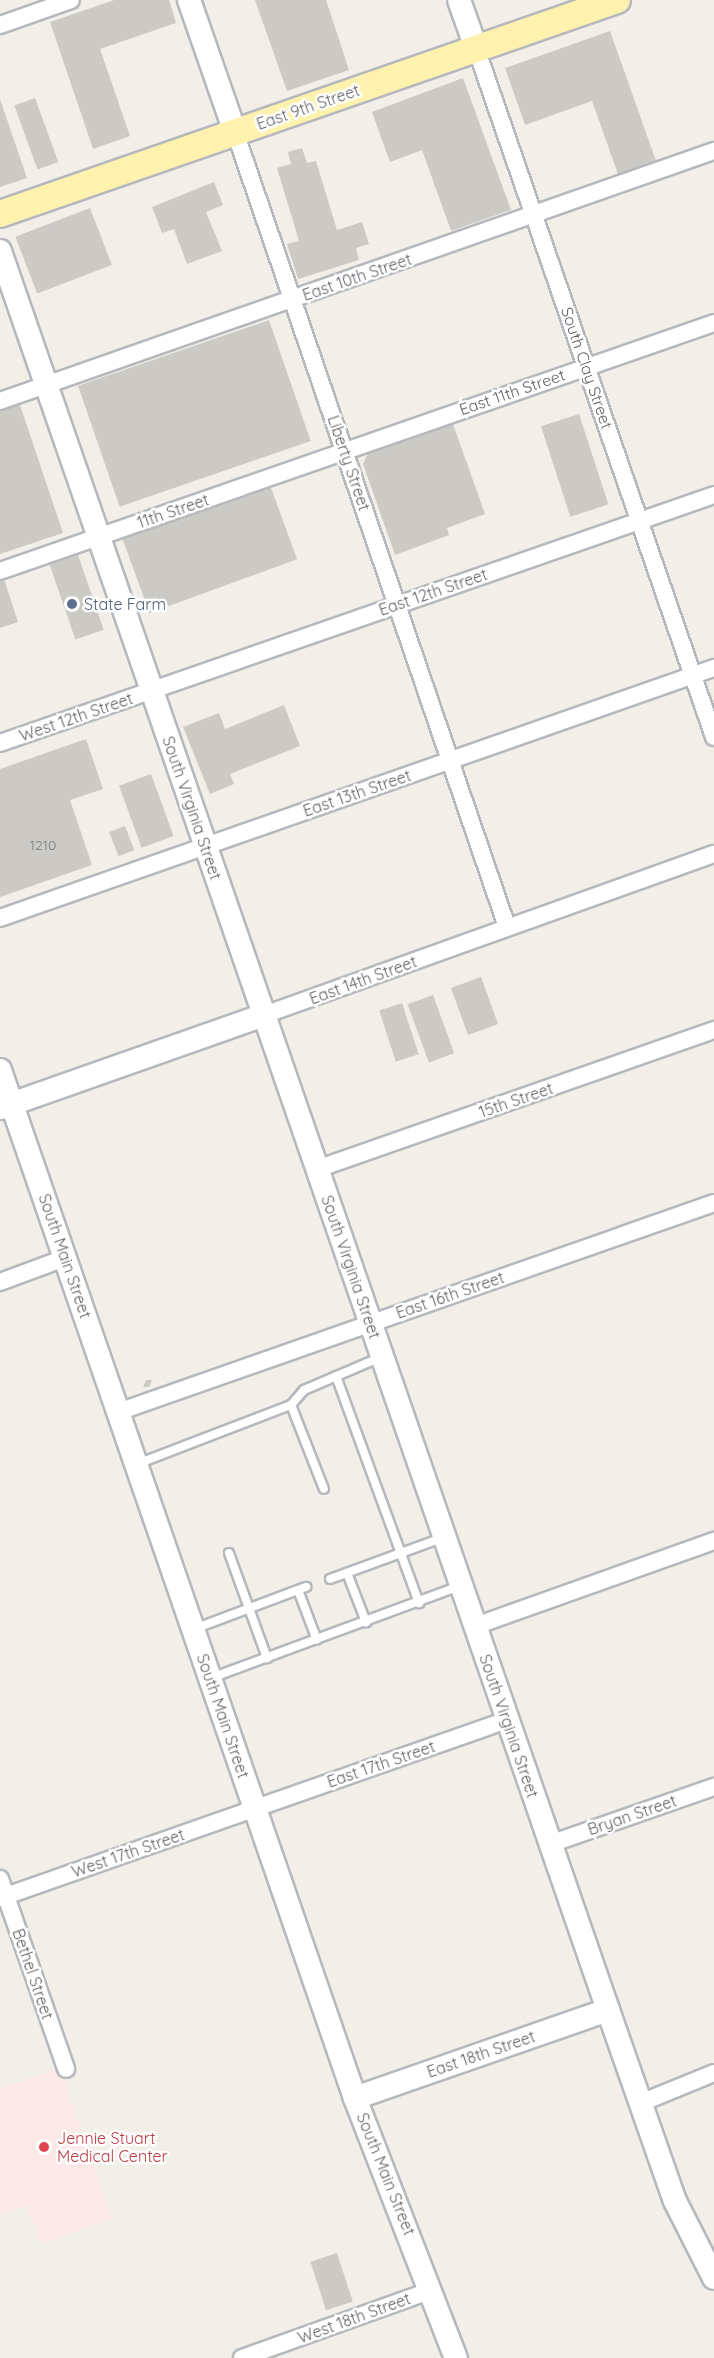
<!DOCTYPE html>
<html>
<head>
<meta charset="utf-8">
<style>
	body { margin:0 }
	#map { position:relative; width:714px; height:2358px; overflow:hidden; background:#f1efe8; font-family:Quicksand,sans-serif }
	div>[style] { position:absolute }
	.medical>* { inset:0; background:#fce8e6 }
	.building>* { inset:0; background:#cccac5; transform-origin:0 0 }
	.roads { filter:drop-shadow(2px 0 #b5b8bc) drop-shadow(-2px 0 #b5b8bc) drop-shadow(0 2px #b5b8bc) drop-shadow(0 -2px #b5b8bc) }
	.lane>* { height:8px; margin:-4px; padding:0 4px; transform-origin:4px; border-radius:4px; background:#fff }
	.street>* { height:16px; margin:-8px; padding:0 8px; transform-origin:8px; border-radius:8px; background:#fff }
	.secondary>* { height:22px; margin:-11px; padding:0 11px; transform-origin:11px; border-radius:11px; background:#fff }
	.primary>* { height:26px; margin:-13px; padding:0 13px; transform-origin:13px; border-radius:13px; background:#fff2af }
	.dots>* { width:16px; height:16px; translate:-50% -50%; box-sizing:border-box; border:3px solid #fff; border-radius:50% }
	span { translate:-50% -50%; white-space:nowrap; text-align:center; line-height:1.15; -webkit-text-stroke:5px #fff; paint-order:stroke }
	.number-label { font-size:14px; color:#7a7d7f }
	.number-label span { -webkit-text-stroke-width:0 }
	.street-label { font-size:16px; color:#5f6368 }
	.service-label { font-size:16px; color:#4e5e75 }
	.left { translate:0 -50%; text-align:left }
	.health-label { font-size:16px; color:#be3a42 }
</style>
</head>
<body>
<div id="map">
	<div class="medical">
		<div style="clip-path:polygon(60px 2069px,112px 2218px,42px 2244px,26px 2205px,0 2215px,0 2088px)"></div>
	</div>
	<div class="building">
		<div style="clip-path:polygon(114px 0,169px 0,176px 23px,100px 49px,130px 136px,93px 149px,50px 22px)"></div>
		<div style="clip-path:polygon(255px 0,326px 0,349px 70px,287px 91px)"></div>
		<div style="clip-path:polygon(610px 31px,656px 161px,618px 174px,592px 101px,525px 125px,505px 68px)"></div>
		<div style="clip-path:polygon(463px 78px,511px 210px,451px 231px,422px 150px,390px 162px,372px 112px)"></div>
		<div style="left:35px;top:98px;width:68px;height:22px;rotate:70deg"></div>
		<div style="clip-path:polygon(0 99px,27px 178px,0 187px)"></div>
		<div style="clip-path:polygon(302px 148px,307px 163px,316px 161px,337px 230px,362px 222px,369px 244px,356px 248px,359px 260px,298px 279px,287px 244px,299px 241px,277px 168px,291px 164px,288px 152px)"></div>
		<div style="clip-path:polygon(214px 182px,223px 205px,206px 212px,222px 251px,187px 264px,174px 229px,162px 233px,152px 207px)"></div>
		<div style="left:90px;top:208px;width:61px;height:80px;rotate:69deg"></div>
		<div style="left:269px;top:320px;width:128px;height:202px;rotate:71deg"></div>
		<div style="clip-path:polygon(19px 402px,63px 533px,0 554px,0 409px)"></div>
		<div style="left:579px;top:414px;width:95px;height:40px;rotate:72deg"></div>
		<div style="clip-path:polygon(453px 424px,485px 514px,447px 528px,449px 535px,395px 555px,363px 464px,368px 453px)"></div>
		<div style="left:270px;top:485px;width:79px;height:157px;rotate:70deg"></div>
		<div style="left:78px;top:555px;width:79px;height:30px;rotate:71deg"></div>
		<div style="clip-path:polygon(3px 576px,18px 622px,0 628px,0 577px)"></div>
		<div style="clip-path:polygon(284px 705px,300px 746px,230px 774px,234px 784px,210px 794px,183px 727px,219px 713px,225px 729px)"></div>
		<div style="clip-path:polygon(86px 739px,103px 789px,70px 800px,92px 865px,0 897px,0 769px)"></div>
		<div style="left:151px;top:774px;width:66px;height:34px;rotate:70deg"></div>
		<div style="left:125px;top:826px;width:26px;height:17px;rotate:69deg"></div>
		<div style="left:481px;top:977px;width:50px;height:32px;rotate:70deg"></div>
		<div style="left:433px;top:995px;width:62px;height:27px;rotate:70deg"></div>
		<div style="left:402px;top:1003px;width:54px;height:24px;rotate:72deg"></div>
		<div style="clip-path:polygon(146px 1380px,152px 1380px,149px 1387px,143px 1387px)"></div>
		<div style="left:337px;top:2253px;width:51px;height:28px;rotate:72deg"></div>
	</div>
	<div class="roads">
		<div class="lane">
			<div style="left:336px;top:1376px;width:242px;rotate:69.9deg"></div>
			<div style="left:291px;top:1405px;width:90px;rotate:68.6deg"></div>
			<div style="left:137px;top:1464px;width:165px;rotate:-21deg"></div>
			<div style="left:291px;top:1405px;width:20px;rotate:-49deg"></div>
			<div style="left:304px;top:1390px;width:84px;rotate:-23.2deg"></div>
			<div style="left:229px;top:1553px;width:112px;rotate:70.1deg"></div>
			<div style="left:347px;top:1573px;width:53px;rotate:68.8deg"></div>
			<div style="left:330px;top:1579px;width:119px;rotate:-20.1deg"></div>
			<div style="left:298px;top:1590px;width:53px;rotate:69.2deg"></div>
			<div style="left:194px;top:1629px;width:120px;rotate:-20.6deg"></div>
			<div style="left:211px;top:1678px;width:265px;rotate:-20.3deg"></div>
		</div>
		<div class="street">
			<div style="left:0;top:25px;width:75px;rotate:-19.4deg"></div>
			<div style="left:476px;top:48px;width:729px;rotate:70.94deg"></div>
			<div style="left:235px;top:132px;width:840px;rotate:71.11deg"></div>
			<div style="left:0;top:401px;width:757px;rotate:-19.3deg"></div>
			<div style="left:0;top:571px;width:756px;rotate:-19.15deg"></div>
			<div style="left:0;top:743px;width:756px;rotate:-19.15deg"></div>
			<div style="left:0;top:918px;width:757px;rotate:-19.3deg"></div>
			<div style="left:264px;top:1015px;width:478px;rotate:-19.7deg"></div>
			<div style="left:317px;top:1169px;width:421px;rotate:-19.3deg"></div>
			<div style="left:0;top:1282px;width:69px;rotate:-20.3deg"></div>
			<div style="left:118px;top:1412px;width:632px;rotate:-19.32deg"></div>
			<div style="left:475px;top:1626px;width:254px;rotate:-19.6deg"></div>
			<div style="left:550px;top:1844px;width:174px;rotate:-19.2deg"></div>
			<div style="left:0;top:1879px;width:201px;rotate:70.8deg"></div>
			<div style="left:0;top:1898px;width:537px;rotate:-19.35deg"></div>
			<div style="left:643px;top:2102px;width:77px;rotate:-22.2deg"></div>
			<div style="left:242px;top:2358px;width:202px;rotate:-19.7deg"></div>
		</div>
		<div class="secondary">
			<div style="left:189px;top:0;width:140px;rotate:70.8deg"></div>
			<div style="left:459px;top:0;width:51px;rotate:70.5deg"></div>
			<div style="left:0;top:251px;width:1861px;rotate:70.93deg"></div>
			<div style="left:608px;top:2010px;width:202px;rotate:70.7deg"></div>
			<div style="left:675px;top:2201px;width:86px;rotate:63.1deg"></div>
			<div style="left:0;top:1070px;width:1088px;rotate:70.95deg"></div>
			<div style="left:355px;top:2098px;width:279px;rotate:68.8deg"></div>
			<div style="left:0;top:1108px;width:280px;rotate:-19.4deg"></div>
			<div style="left:355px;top:2098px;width:268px;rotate:-19.2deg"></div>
		</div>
		<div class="primary">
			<div style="left:0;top:214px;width:653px;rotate:-19.13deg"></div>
		</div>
	</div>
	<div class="dots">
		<div style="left:72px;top:604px;background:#5c6f8a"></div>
		<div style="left:44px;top:2147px;background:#e0444e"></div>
	</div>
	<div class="number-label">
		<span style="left:43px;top:845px">1210</span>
	</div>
	<div class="street-label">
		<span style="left:308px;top:107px;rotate:-19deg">East 9th Street</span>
		<span style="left:357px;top:277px;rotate:-19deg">East 10th Street</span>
		<span style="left:587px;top:368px;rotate:71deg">South Clay Street</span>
		<span style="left:512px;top:392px;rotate:-19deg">East 11th Street</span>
		<span style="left:349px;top:463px;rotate:71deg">Liberty Street</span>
		<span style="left:173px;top:511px;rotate:-19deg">11th Street</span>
		<span style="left:433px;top:592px;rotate:-19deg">East 12th Street</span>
		<span style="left:76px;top:717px;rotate:-19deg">West 12th Street</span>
		<span style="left:357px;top:793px;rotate:-19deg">East 13th Street</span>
		<span style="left:192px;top:808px;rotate:71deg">South Virginia Street</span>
		<span style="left:363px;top:980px;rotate:-20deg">East 14th Street</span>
		<span style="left:516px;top:1100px;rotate:-19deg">15th Street</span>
		<span style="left:65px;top:1256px;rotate:71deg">South Main Street</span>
		<span style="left:351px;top:1267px;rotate:71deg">South Virginia Street</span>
		<span style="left:450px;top:1295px;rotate:-19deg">East 16th Street</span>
		<span style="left:223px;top:1716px;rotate:71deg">South Main Street</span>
		<span style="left:509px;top:1726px;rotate:71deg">South Virginia Street</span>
		<span style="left:381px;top:1764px;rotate:-19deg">East 17th Street</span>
		<span style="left:632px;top:1815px;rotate:-19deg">Bryan Street</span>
		<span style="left:128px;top:1853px;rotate:-19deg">West 17th Street</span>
		<span style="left:33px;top:1974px;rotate:71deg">Bethel Street</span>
		<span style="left:481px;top:2054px;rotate:-19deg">East 18th Street</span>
		<span style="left:386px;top:2174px;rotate:68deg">South Main Street</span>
		<span style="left:354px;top:2318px;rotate:-20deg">West 18th Street</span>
	</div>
	<div class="service-label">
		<span class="left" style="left:84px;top:604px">State Farm</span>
	</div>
	<div class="health-label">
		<span class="left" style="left:57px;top:2147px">Jennie Stuart<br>Medical Center</span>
	</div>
</div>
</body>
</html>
